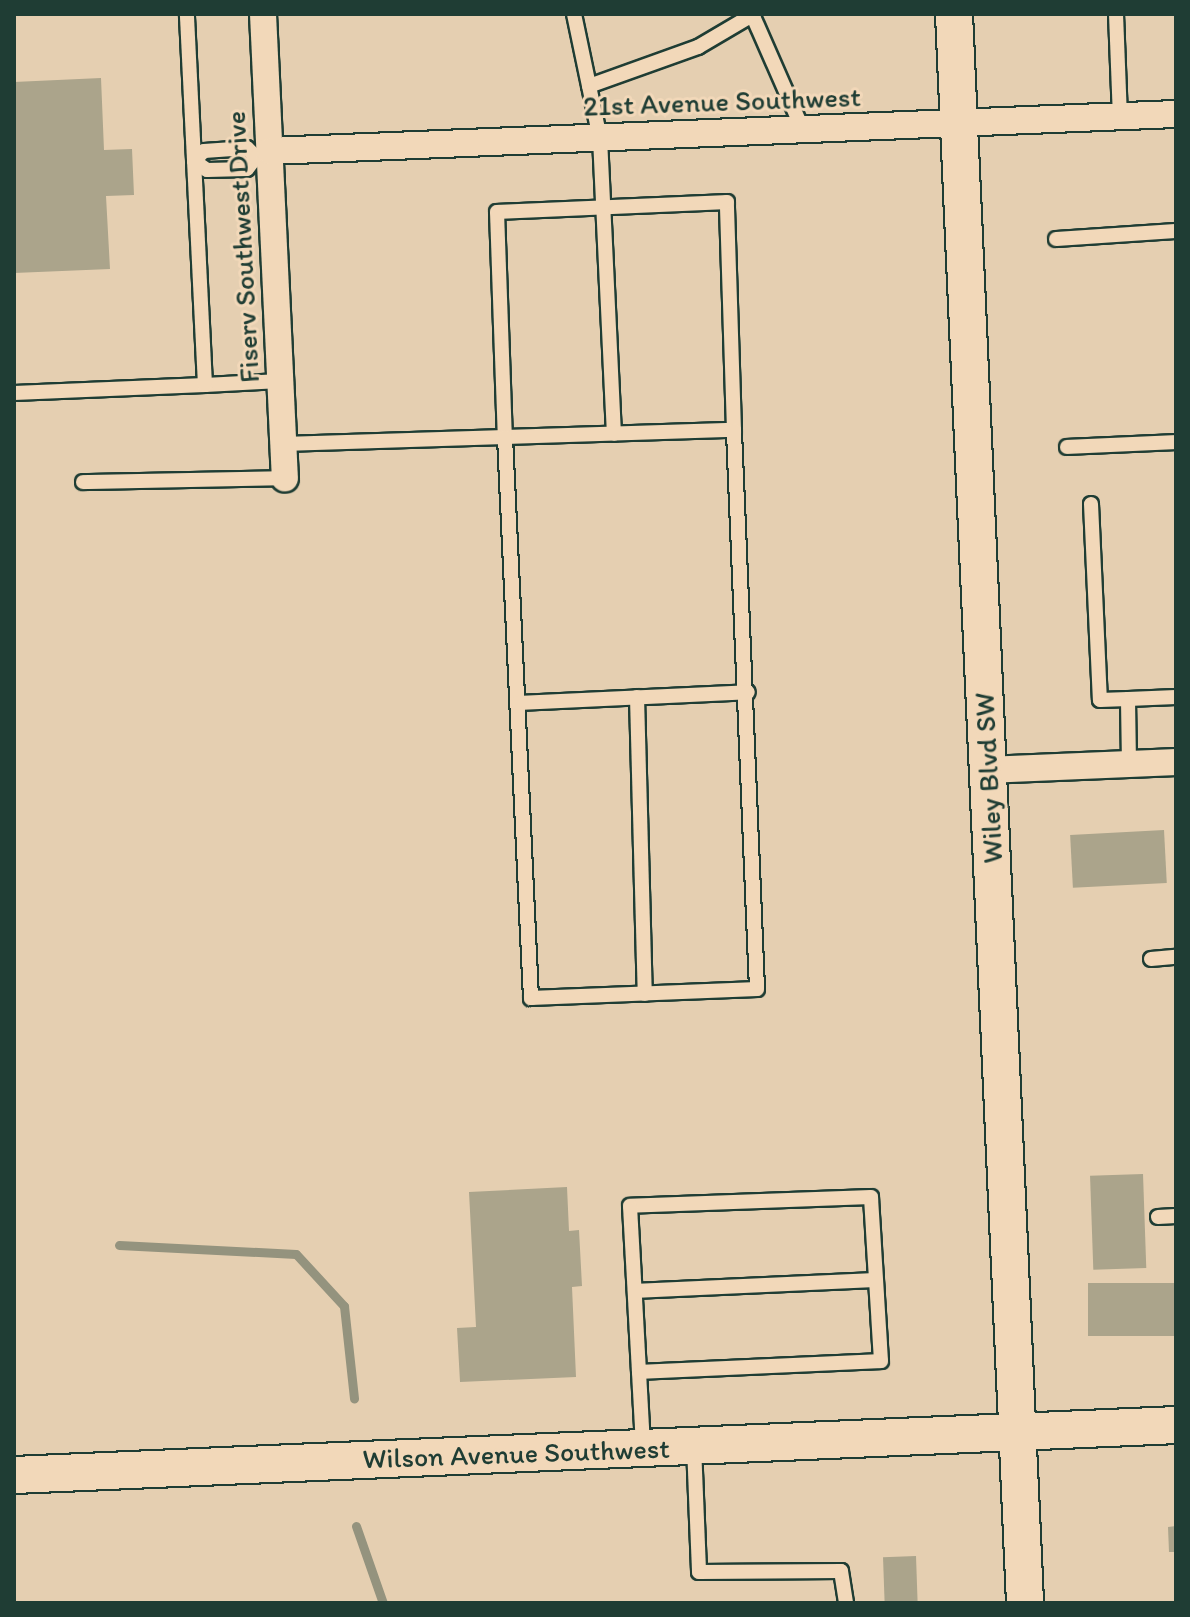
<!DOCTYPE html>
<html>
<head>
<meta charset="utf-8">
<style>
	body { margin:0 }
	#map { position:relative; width:1190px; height:1617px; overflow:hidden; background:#e5cfb1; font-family:Itim,sans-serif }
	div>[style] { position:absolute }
	.stream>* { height:9px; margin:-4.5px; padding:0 4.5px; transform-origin:4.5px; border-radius:4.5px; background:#94937e }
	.building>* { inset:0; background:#aba48b; transform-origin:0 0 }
	.roads { filter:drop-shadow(2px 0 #1f3d34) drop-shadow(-2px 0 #1f3d34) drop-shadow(0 2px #1f3d34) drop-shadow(0 -2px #1f3d34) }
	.lane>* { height:14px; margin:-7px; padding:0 7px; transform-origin:7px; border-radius:7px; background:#f2d8b9 }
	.street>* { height:26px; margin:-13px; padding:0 13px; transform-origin:13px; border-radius:13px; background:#f2d8b9 }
	.secondary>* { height:36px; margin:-18px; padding:0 18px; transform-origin:18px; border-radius:18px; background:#f2d8b9 }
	span { translate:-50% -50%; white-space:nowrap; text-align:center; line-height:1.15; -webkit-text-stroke:6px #f2d8b9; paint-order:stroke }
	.street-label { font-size:28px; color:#1f3d34 }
	.frame { position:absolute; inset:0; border:16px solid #1f3d34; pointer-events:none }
</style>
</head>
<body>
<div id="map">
	<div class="stream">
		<div style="left:119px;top:1245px;width:177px;rotate:2.9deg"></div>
		<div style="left:296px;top:1254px;width:71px;rotate:47.3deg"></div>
		<div style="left:344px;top:1306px;width:93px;rotate:83.8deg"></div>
		<div style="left:356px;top:1526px;width:82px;rotate:70.7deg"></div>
	</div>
	<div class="building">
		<div style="clip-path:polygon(101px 78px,104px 150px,132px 149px,134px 195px,106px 196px,110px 269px,14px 273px,14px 82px)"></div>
		<div style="left:1164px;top:830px;width:53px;height:94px;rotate:87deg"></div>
		<div style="left:1143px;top:1174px;width:94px;height:53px;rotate:88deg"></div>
		<div style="clip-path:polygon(567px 1187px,569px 1231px,579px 1230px,582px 1286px,572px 1287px,576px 1377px,460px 1382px,457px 1328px,476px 1327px,469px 1192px)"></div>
		<div style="left:1176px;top:1283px;width:53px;height:88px;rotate:90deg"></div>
		<div style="clip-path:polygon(1176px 1526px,1176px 1552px,1169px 1552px,1168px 1527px)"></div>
		<div style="left:916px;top:1556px;width:47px;height:33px;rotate:88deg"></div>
	</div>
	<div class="roads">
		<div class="lane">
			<div style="left:574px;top:14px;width:127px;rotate:78.2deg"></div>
			<div style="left:600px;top:138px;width:296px;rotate:87.3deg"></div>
			<div style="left:752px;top:14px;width:127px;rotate:66.3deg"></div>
			<div style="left:1116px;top:14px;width:102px;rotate:87.8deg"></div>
			<div style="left:589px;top:86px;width:116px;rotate:-19.7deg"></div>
			<div style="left:698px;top:47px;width:65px;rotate:-30.5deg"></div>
			<div style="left:256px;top:157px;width:15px;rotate:127deg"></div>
			<div style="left:247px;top:169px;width:40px;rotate:178.6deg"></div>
			<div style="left:207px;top:170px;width:16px;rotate:-145deg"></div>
			<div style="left:194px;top:161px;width:14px;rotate:-45deg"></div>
			<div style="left:204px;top:151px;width:43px;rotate:-4deg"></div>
			<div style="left:247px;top:148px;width:13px;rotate:45deg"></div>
			<div style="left:256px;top:157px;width:14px;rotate:-4deg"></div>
			<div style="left:1056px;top:239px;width:120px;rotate:-3.8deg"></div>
			<div style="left:205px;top:385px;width:75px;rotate:-3.1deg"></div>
			<div style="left:14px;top:393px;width:191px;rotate:-2.4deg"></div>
			<div style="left:205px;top:385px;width:371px;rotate:-92.8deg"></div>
			<div style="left:283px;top:444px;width:222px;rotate:-1.8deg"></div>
			<div style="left:505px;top:437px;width:229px;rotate:-1.8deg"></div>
			<div style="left:734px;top:430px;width:228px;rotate:-91.8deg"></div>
			<div style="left:727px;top:202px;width:230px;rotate:177.5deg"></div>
			<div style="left:497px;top:212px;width:225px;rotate:88deg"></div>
			<div style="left:505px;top:437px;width:562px;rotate:87.35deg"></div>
			<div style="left:531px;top:998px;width:226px;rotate:-2.3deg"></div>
			<div style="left:757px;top:989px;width:559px;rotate:-92.36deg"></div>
			<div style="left:1067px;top:447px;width:109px;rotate:-2.6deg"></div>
			<div style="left:83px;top:482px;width:202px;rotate:-1.1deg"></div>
			<div style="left:1091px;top:504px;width:196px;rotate:87.4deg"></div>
			<div style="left:1100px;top:700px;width:28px;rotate:-2deg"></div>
			<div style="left:637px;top:697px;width:297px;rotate:88.5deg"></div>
			<div style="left:518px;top:703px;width:230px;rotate:-2.7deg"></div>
			<div style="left:1129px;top:764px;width:65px;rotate:-90.9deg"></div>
			<div style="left:1128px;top:699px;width:48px;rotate:-2.4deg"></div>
			<div style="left:1151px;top:959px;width:25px;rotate:-5deg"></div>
			<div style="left:1158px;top:1217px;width:18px;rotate:-3deg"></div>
			<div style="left:635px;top:1291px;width:239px;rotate:-2.6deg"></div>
			<div style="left:639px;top:1372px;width:242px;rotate:-2.6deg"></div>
			<div style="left:881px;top:1361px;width:164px;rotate:-93.5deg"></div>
			<div style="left:871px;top:1197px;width:241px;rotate:177.9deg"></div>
			<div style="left:630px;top:1206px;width:242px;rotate:86.9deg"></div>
			<div style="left:694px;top:1446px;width:126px;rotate:87.7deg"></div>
			<div style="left:699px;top:1572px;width:142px;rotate:-0.4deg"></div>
			<div style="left:841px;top:1571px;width:32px;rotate:81deg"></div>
		</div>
		<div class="street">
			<div style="left:263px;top:14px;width:465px;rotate:87.3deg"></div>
			<div style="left:270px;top:151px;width:907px;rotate:-2.34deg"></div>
			<div style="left:987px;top:770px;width:189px;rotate:-2.4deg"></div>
		</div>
		<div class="secondary">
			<div style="left:954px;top:14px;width:1591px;rotate:87.44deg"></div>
			<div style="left:14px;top:1475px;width:1163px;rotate:-2.46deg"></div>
		</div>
	</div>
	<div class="street-label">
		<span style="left:722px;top:101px;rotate:-2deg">21st Avenue Southwest</span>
		<span style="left:242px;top:247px;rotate:-93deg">Fiserv Southwest Drive</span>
		<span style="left:988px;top:778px;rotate:-93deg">Wiley Blvd SW</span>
		<span style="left:516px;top:1453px;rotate:-2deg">Wilson Avenue Southwest</span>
	</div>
	<div class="frame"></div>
</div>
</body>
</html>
